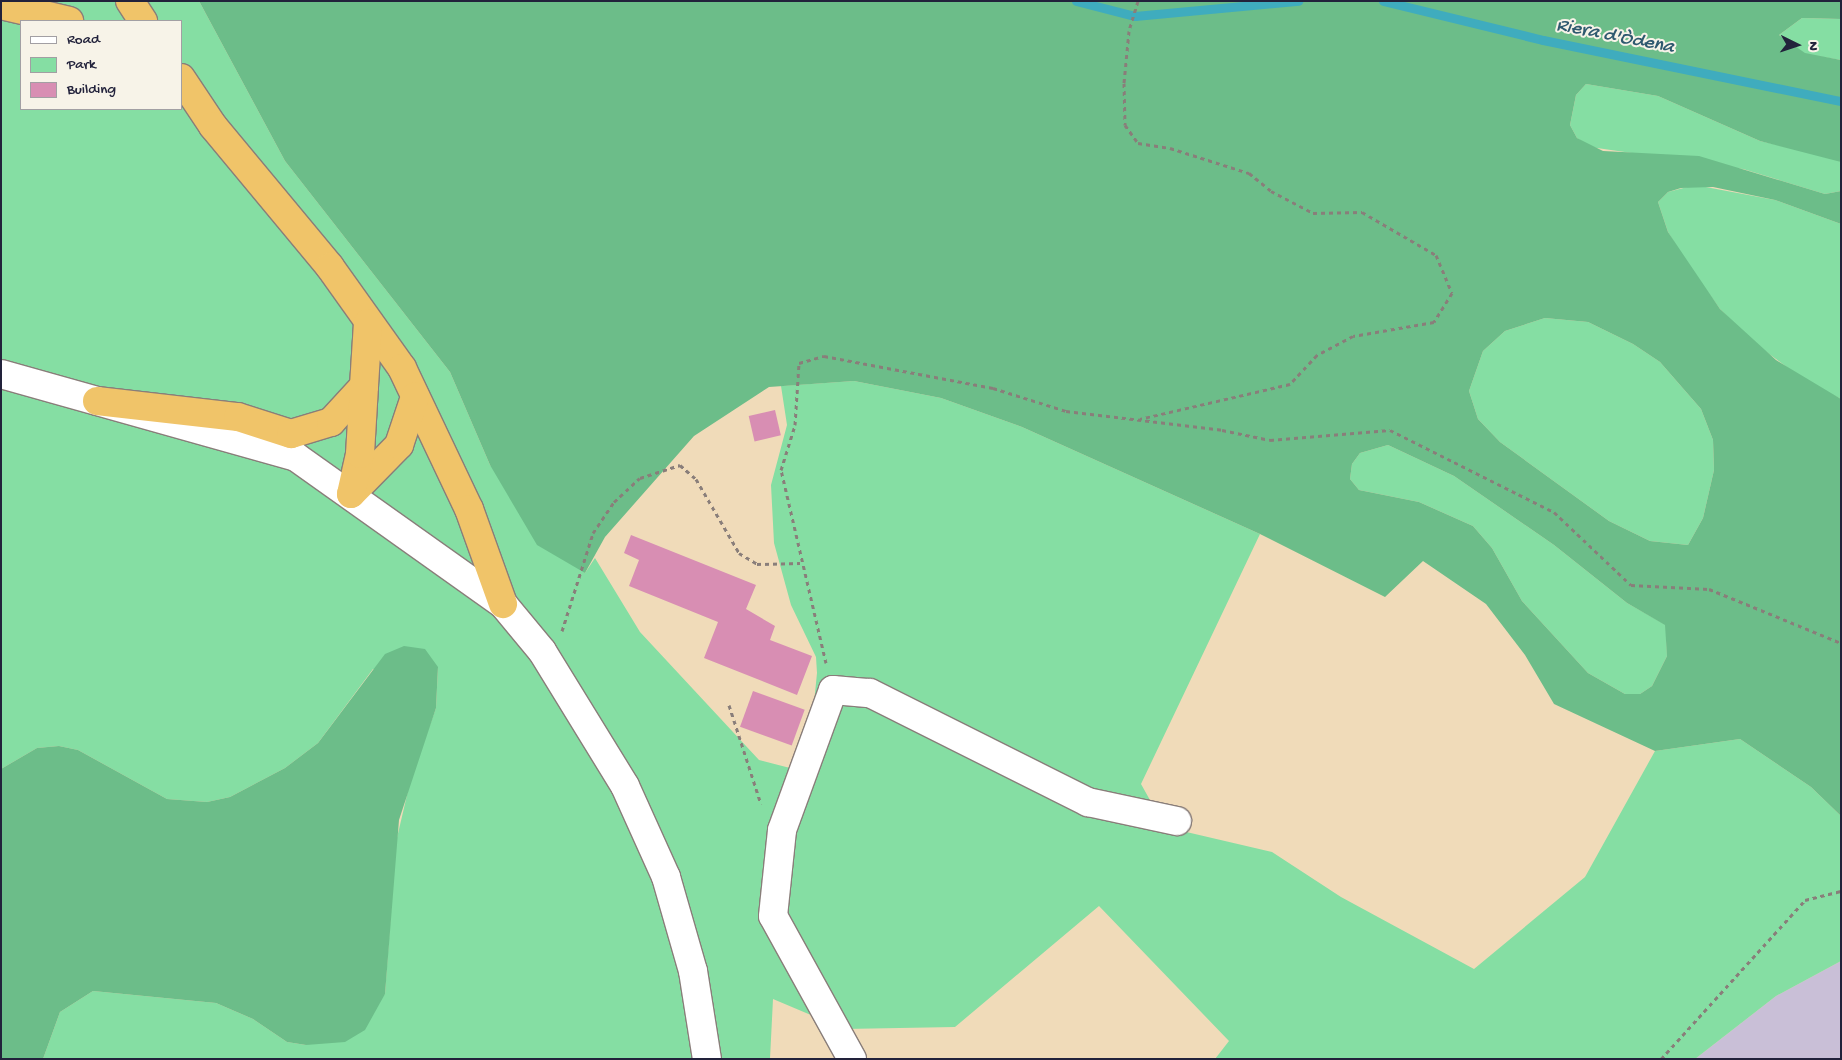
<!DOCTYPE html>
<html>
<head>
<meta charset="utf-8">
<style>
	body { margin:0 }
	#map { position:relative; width:1842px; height:1060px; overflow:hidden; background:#f0dbb9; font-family:"Gochi Hand",sans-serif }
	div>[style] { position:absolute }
	.industrial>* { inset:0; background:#c9bfd7 }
	.green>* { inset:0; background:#85dea3 }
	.forest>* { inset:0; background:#6cbd89 }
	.stream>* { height:9px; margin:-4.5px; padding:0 4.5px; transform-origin:4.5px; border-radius:4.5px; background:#3facbe }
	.building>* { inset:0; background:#d88eb3; transform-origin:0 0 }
	.path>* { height:3px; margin-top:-1.5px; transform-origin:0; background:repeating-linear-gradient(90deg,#897e7a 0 4px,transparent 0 8px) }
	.roads { filter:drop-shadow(1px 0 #897e7a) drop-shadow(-1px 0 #897e7a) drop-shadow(0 1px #897e7a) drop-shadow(0 -1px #897e7a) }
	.minor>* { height:28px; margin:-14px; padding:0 14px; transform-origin:14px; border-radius:14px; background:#fff }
	.highway>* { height:28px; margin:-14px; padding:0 14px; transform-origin:14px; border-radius:14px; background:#f0c469 }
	span { translate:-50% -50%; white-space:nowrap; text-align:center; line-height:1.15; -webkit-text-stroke:4px #f7f3e8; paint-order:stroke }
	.water-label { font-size:20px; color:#2e596f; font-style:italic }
	.frame { position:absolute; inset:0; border:2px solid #22223b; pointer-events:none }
	.legend { position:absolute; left:20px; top:20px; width:162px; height:90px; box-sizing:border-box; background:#f7f3e8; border:1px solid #a29fa3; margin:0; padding:6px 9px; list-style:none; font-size:15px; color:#22223b }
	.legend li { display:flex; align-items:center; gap:10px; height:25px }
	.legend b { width:25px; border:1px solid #a29fa3 }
	.north { position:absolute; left:1772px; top:20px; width:50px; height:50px; -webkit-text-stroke:4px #f7f3e8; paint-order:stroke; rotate:94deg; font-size:14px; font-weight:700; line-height:20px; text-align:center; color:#22223b }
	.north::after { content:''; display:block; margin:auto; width:18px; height:22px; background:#22223b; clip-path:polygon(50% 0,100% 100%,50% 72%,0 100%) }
</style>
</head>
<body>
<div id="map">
	<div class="industrial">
		<div style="clip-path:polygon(1841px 961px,1841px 1059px,1695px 1059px,1776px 996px)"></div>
	</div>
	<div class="green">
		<div style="clip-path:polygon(evenodd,1px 1px,199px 1px,285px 161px,450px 372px,490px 465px,585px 573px,595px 558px,640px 632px,759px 760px,790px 768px,813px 713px,817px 673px,816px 657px,791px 605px,774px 543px,771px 485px,787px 425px,781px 386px,854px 381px,941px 398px,1022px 427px,1260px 534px,1141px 784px,1165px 827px,1272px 852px,1341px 897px,1474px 969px,1585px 877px,1655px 751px,1740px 739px,1811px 787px,1841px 816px,1841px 961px,1776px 996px,1695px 1059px,1215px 1059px,1229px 1041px,1099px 906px,955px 1027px,844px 1029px,773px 999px,770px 1059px,43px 1059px,60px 1012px,93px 991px,216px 1003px,253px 1019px,287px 1042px,306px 1045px,385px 994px,396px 842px,411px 778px,436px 708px,438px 667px,373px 669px,318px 743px,285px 768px,230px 797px,207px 802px,167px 799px,78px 750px,59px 746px,37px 748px,1px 769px,1px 1px,21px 21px,181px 21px,181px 109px,21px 109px,21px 21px)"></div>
		<div style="clip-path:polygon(1802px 18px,1841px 19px,1841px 60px,1805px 54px,1779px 35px)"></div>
		<div style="clip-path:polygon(1586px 84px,1658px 96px,1760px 141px,1834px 158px,1841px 162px,1841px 191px,1825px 194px,1743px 169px,1590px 147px,1577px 138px,1570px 125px,1576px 95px)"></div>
		<div style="clip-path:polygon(1695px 185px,1775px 200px,1841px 224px,1841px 399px,1807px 382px,1753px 342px,1720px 309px,1685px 260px,1668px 232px,1658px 202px,1668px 192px)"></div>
		<div style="clip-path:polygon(1545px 318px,1588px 322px,1633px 344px,1660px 362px,1701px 409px,1713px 440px,1714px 470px,1703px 518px,1688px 545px,1650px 541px,1609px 521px,1500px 442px,1478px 419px,1469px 391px,1483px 351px,1505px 331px)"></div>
		<div style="clip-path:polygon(1388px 445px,1454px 476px,1554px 545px,1627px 603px,1666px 625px,1667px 656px,1652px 686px,1640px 694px,1625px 694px,1588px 673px,1522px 601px,1492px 548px,1473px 526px,1419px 502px,1359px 490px,1350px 479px,1352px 464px,1360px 453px)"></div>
	</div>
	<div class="forest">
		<div style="clip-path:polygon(evenodd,199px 1px,1841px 1px,1841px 19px,1802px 18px,1779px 35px,1805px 53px,1841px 60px,1841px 162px,1760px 141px,1658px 96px,1586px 84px,1576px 95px,1570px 125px,1577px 138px,1603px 151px,1699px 156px,1825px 194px,1841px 191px,1841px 224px,1775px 200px,1713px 187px,1681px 188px,1668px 192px,1658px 202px,1668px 232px,1720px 309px,1776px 360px,1841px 399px,1841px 816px,1811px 787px,1740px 739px,1655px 751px,1554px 704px,1525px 655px,1486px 604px,1423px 561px,1385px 597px,1260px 534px,1022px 427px,941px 398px,854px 381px,769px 387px,694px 436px,605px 537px,585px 573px,537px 545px,490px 465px,450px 372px,285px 161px,199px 1px,1545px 318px,1588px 322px,1633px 344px,1660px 362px,1701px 409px,1713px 440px,1714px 470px,1703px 518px,1688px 545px,1650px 541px,1609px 521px,1500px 442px,1478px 419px,1469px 391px,1483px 351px,1505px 331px,1545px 318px,199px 1px,1388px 445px,1454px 476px,1554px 545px,1627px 603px,1665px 625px,1667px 656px,1652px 686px,1640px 694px,1625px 694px,1588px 673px,1522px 601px,1492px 548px,1473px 526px,1419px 502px,1359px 490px,1350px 479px,1352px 464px,1360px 453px,1388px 445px)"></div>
		<div style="clip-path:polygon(404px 646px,425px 649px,438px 667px,436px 708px,399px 820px,385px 994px,365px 1030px,345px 1042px,306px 1045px,287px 1042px,253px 1019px,216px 1003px,93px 991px,60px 1012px,43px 1059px,1px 1059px,1px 769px,37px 748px,59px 746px,78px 750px,167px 799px,207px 802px,230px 797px,285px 768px,318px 743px,385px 654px)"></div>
	</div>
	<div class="stream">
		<div style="left:1076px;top:1px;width:61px;rotate:14.3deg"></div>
		<div style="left:1135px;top:16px;width:164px;rotate:-5.3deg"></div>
		<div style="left:1383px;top:1px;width:165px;rotate:13.7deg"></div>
		<div style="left:1543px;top:40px;width:304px;rotate:11.6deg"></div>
	</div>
	<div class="building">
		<div style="left:775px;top:410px;width:26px;height:27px;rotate:77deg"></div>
		<div style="clip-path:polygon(631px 535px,756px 585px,746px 609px,775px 626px,770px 640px,812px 656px,797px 695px,704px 658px,718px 622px,629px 586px,639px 560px,624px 553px)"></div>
		<div style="left:753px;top:691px;width:55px;height:38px;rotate:20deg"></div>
	</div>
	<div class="path">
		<div style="left:1138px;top:1px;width:31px;rotate:107deg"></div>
		<div style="left:1129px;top:31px;width:52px;rotate:95.5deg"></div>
		<div style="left:1124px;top:83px;width:42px;rotate:88.6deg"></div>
		<div style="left:1125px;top:125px;width:22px;rotate:54deg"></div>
		<div style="left:1138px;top:143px;width:32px;rotate:9deg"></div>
		<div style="left:1170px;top:148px;width:83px;rotate:17.6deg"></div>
		<div style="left:1249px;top:173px;width:28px;rotate:39deg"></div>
		<div style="left:1271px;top:191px;width:47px;rotate:27.6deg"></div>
		<div style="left:1313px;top:213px;width:49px;rotate:-1.2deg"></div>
		<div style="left:1362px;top:212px;width:86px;rotate:30.2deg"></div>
		<div style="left:1436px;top:255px;width:41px;rotate:67.2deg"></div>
		<div style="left:1452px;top:293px;width:34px;rotate:122deg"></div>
		<div style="left:1434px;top:322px;width:82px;rotate:170.2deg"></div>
		<div style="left:1353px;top:336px;width:41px;rotate:152.2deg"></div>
		<div style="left:1317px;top:355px;width:40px;rotate:133deg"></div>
		<div style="left:1290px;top:384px;width:154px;rotate:166.9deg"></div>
		<div style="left:562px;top:631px;width:103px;rotate:-72.4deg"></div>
		<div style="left:593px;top:533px;width:37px;rotate:-56deg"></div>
		<div style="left:614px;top:502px;width:35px;rotate:-43deg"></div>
		<div style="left:640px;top:478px;width:42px;rotate:-18deg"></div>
		<div style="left:680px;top:465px;width:21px;rotate:41deg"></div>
		<div style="left:696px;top:479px;width:86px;rotate:59.8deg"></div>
		<div style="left:739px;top:553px;width:21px;rotate:31deg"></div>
		<div style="left:757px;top:564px;width:43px;rotate:-1.3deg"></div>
		<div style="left:826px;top:663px;width:198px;rotate:-103.1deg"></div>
		<div style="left:781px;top:470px;width:47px;rotate:-72.7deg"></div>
		<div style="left:795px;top:425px;width:62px;rotate:-86.3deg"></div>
		<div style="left:799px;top:363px;width:26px;rotate:-16deg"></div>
		<div style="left:824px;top:356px;width:172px;rotate:10.7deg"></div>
		<div style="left:993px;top:388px;width:77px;rotate:17.5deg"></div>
		<div style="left:1066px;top:411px;width:157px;rotate:6.9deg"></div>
		<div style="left:1222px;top:430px;width:49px;rotate:11.8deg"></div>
		<div style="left:1270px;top:440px;width:120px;rotate:-4.8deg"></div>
		<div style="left:1390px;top:430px;width:183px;rotate:26.6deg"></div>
		<div style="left:1554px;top:512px;width:106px;rotate:43.5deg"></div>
		<div style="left:1631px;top:585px;width:78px;rotate:2.9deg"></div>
		<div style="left:1709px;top:589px;width:143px;rotate:22.2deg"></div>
		<div style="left:729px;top:705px;width:104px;rotate:72.1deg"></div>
		<div style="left:1661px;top:1059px;width:215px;rotate:-47.8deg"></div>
		<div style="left:1805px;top:900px;width:37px;rotate:-14deg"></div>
	</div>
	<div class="roads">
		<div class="minor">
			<div style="left:1px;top:374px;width:306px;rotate:15.7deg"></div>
			<div style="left:296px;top:457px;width:254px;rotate:35.4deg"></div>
			<div style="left:503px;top:604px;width:61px;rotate:50.3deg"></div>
			<div style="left:542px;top:651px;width:158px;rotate:58.4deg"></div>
			<div style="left:625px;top:786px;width:100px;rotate:65.7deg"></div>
			<div style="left:666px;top:877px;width:98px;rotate:74deg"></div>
			<div style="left:693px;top:971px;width:89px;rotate:81deg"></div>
			<div style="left:852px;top:1059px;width:163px;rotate:-118.9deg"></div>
			<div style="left:773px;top:916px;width:86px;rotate:-84deg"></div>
			<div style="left:782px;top:830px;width:149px;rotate:-70deg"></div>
			<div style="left:833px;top:690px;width:37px;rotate:5deg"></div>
			<div style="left:870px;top:693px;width:244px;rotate:26.6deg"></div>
			<div style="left:1088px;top:802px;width:91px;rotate:12.1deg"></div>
		</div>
		<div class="highway">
			<div style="left:130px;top:1px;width:24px;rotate:57deg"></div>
			<div style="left:1px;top:5px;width:70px;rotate:13.2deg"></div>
			<div style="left:181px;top:78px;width:58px;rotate:56.3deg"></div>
			<div style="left:213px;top:126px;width:183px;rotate:50.3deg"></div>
			<div style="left:330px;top:267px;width:124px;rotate:54.5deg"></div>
			<div style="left:402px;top:368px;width:156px;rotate:64.6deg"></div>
			<div style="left:469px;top:509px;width:101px;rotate:70.3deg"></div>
			<div style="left:97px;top:401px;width:142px;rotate:6.5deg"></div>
			<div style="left:238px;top:417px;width:56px;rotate:17.8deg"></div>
			<div style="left:291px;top:434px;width:42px;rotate:-16.7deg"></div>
			<div style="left:331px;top:422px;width:49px;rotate:-47.5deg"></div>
			<div style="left:364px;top:386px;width:63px;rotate:-86.4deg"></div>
			<div style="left:351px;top:494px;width:69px;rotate:-45.6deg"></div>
			<div style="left:399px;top:445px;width:51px;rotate:-71.6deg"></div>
			<div style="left:351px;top:494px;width:41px;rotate:-77.3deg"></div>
			<div style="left:360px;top:454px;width:68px;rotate:-86.6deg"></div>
		</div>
	</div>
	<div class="water-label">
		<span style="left:1615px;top:37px;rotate:11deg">Riera d'Òdena</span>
	</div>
	<div class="frame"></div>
	<ul class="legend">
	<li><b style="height:6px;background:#fff"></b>Road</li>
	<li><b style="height:14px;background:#85dea3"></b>Park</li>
	<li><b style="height:14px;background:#d88eb3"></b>Building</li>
	</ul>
	<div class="north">N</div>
</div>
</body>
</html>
